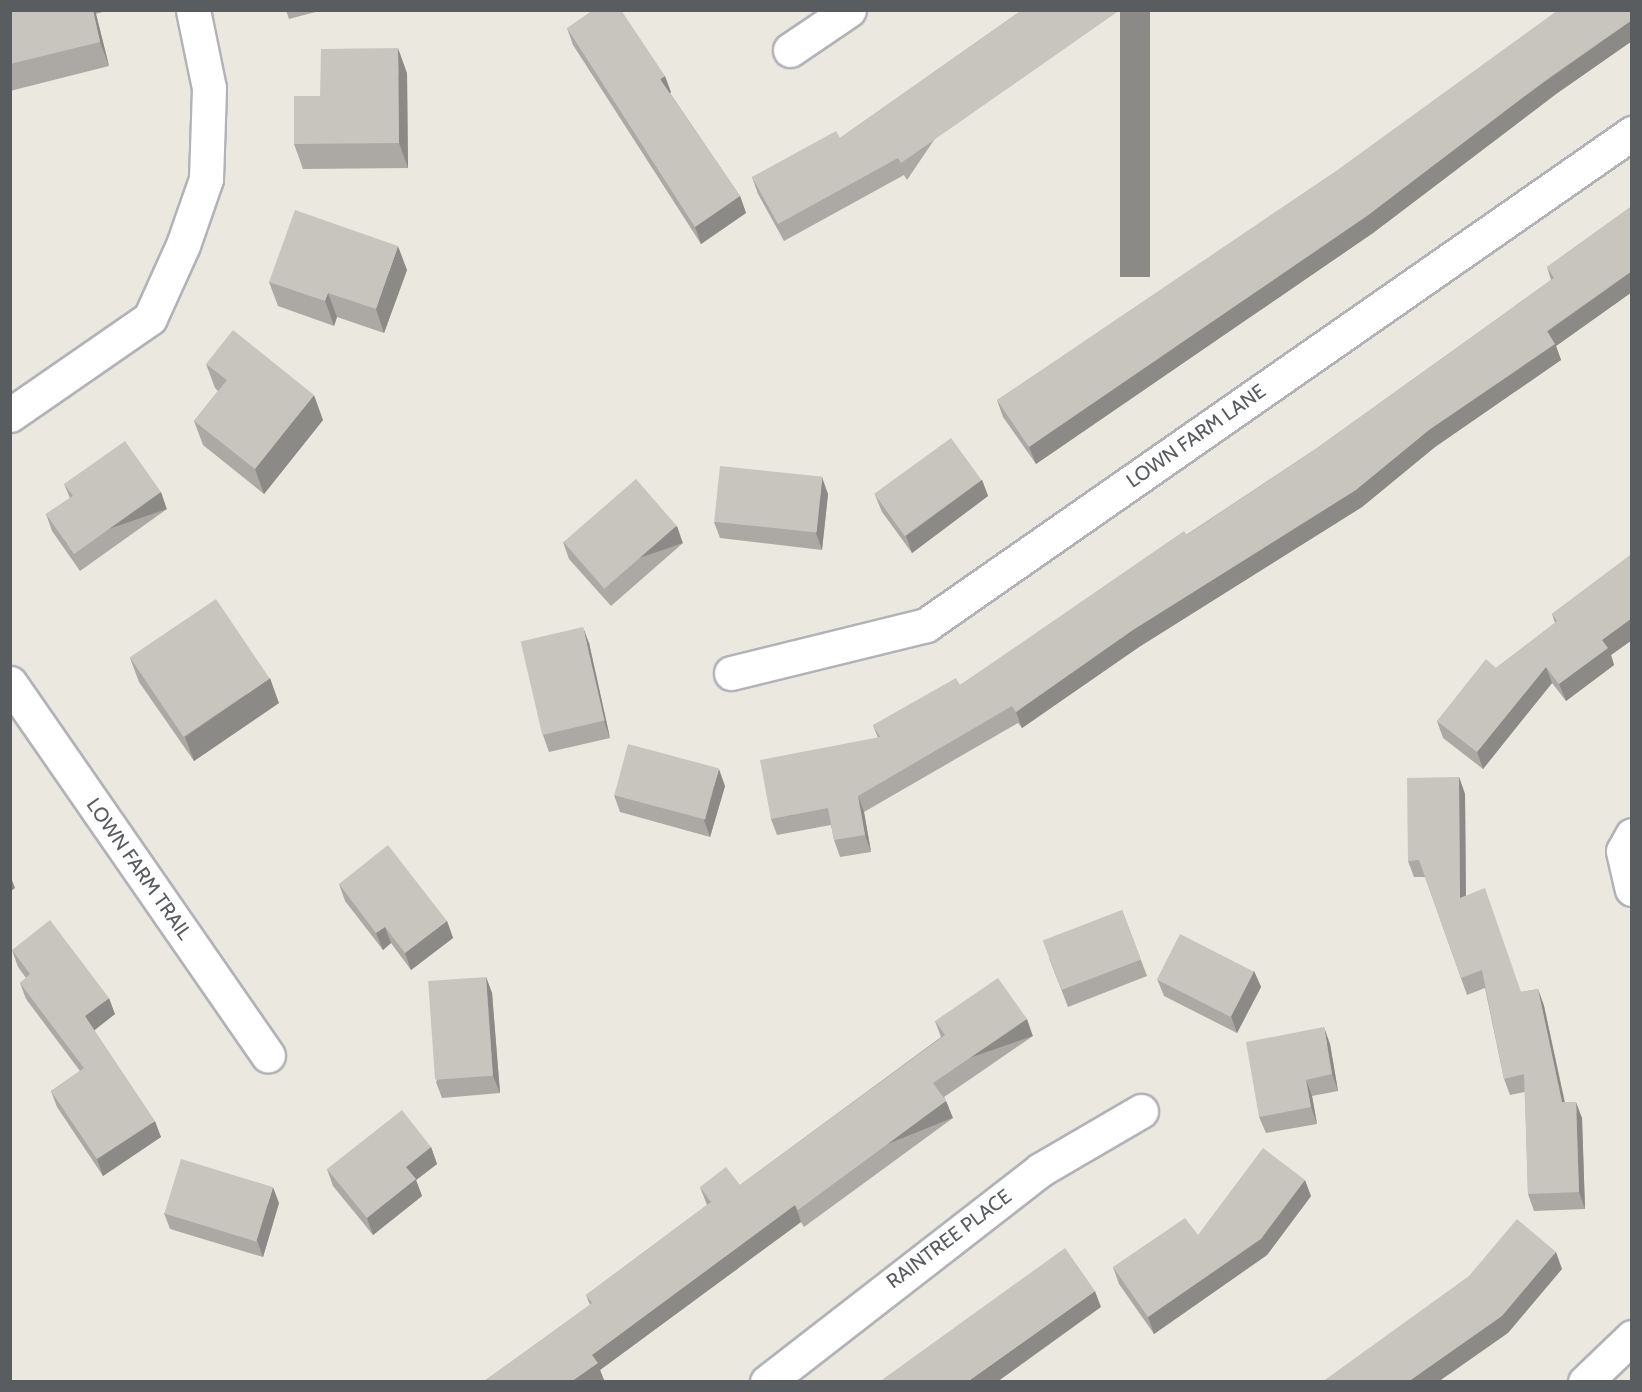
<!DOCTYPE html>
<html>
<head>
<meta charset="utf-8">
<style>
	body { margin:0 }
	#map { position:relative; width:1642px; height:1392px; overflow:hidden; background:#ebe8e0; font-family:Cabin,sans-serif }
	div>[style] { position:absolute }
	.roads { filter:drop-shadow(2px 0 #b1b3b7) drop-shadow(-2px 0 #b1b3b7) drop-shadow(0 2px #b1b3b7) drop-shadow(0 -2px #b1b3b7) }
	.minor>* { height:33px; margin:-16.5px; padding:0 16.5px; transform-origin:16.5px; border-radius:16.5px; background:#fff }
	.wall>* { inset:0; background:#aca9a4 }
	.shaded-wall>* { inset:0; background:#8c8a86; transform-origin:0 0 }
	.building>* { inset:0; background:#c8c5bf; transform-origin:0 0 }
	span { translate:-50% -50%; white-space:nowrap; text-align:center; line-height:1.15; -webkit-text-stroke:4.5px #fff; paint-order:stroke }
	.street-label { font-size:20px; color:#595d60 }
	.frame { position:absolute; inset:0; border:12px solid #595d60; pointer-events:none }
</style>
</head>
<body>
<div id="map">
	<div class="roads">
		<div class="minor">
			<div style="left:790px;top:50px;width:71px;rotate:-34.1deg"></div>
			<div style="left:10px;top:415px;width:170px;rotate:-34.7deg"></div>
			<div style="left:150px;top:318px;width:80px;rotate:-65.7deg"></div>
			<div style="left:183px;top:245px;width:70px;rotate:-70.8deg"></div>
			<div style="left:206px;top:179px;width:91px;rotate:-88.1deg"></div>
			<div style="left:209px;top:88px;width:80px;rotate:-101.6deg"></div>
			<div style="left:731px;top:673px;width:201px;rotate:-13.8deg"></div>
			<div style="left:926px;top:625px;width:861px;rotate:-34.87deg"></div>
			<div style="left:10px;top:683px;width:453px;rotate:55.3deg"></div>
			<div style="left:1632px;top:835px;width:18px;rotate:119deg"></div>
			<div style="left:1623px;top:851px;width:39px;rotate:77deg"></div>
			<div style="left:767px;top:1382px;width:346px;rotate:-37.8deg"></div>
			<div style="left:1040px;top:1170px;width:117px;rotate:-30.3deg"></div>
			<div style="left:1585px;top:1382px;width:65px;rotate:-43.8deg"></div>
		</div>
	</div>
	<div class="wall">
		<div style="clip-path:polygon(10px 10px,109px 10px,96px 14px,109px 66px,10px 91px,10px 25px,12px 25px)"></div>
		<div style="clip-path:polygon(286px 10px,323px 10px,289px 19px)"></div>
		<div style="clip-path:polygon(1022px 10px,907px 180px,904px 175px,784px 241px,758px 194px,752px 177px,840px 138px)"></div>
		<div style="clip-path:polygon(1632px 10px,1632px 41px,1556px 94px,1373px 233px,1036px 464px,1003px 417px,997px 400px)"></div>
		<div style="clip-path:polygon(567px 28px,671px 92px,670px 93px,740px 196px,746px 213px,701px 244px,573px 45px)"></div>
		<div style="clip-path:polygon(407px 73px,408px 168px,303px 169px,294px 144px,320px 96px)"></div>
		<div style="clip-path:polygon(1632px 206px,1632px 292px,1556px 346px,1561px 360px,1435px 447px,1362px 507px,1139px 647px,1022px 728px,1018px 723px,864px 812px,871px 852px,840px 857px,834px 840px,831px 825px,777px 835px,771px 819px,878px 738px,873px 725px,960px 685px,1317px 448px,1551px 280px,1547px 267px)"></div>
		<div style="clip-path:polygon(407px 270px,384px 333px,337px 317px,334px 326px,278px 306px,269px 282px)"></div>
		<div style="clip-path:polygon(206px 364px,323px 420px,264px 494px,203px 445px,194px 421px,218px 391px,215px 388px)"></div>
		<div style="clip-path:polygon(982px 480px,988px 496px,912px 553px,882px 512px,875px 495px)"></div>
		<div style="clip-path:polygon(64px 484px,167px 509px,80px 571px,52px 531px,46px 514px,70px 498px)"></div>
		<div style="clip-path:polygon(828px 494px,822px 550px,720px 538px,714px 522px)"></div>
		<div style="clip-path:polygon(563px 542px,683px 543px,611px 606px,569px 559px)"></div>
		<div style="clip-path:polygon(1632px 554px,1632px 640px,1611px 655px,1614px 665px,1566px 701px,1552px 683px,1483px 769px,1443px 738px,1437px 721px,1496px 668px,1555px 623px,1552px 614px)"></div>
		<div style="clip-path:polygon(589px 643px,610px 738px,549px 752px,543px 735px)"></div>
		<div style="clip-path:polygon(130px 658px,279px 703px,194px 761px,139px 682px)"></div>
		<div style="clip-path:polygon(1459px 777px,1465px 794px,1466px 896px,1521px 992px,1538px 989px,1544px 1006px,1565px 1102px,1582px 1118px,1585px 1209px,1534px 1211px,1528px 1194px,1525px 1092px,1510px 1095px,1504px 1079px,1485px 988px,1467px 995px,1425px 877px,1414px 877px,1408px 861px)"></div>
		<div style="clip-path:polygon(725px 786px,710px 837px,620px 812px,614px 795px)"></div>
		<div style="clip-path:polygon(339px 884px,447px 921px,453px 938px,411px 970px,391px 943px,383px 950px,345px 901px)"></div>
		<div style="clip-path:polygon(1122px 910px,1147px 976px,1068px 1007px,1049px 958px)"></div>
		<div style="clip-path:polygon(12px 950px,115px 1014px,94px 1030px,161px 1137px,103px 1176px,57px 1107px,51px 1091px,80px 1071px,26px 999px,20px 983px,26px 978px,18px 967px)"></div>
		<div style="clip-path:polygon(1254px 971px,1261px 987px,1237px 1033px,1164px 996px,1157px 979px)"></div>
		<div style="clip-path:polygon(486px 977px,492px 993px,500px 1093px,442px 1098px,436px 1082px)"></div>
		<div style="clip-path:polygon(935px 1021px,1033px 1036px,944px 1097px,946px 1101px,953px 1118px,804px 1227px,801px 1222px,600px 1370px,604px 1380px,601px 1382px,483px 1382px,590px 1305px,586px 1295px,707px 1205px,700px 1187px,740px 1185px,941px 1037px)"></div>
		<div style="clip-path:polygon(1330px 1044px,1338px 1091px,1312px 1096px,1317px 1124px,1266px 1133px,1259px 1117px)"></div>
		<div style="clip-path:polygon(431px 1147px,437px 1164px,416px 1180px,422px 1196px,373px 1235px,333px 1186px,327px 1169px)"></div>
		<div style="clip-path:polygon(1311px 1196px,1267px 1255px,1154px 1334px,1119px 1284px,1113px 1267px,1198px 1235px)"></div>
		<div style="clip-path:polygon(279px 1203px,263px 1257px,170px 1229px,164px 1213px)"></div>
	</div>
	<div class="shaded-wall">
		<div style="clip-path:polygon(93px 10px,95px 10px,109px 66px,100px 42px)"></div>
		<div style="left:1120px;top:10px;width:30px;height:267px"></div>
		<div style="clip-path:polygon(1632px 20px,1632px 41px,1556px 94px,1373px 233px,1036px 464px,1029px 447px)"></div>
		<div style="clip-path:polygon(398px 48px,407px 73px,408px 168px,399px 143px)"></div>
		<div style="clip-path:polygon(665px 76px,671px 92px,666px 96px,660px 79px)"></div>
		<div style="clip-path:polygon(740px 196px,746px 213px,701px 244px,695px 227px)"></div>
		<div style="clip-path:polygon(398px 246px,407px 270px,384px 333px,376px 309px)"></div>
		<div style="clip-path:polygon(1632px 271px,1632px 292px,1556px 346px,1561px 360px,1435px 447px,1362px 507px,1139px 647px,1022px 728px,1016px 712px)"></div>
		<div style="clip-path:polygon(328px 293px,337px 317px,334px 326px,325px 301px)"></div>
		<div style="clip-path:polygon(314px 395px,323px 420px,264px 494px,255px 469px)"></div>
		<div style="clip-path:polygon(822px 477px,828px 494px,822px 550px,816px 533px)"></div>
		<div style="clip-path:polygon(982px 480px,988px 496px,912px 553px,906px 536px)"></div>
		<div style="left:161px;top:492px;width:18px;height:107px;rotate:71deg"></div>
		<div style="left:677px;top:526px;width:18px;height:96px;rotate:71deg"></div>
		<div style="clip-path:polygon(1632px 618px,1632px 640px,1611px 655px,1614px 665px,1566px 701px,1559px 684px,1602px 640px)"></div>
		<div style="clip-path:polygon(583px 627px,589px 643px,610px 738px,604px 721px)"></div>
		<div style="clip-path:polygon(1546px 667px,1552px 683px,1483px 769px,1477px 752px)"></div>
		<div style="clip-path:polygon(270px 678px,279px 703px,194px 761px,185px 737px)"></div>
		<div style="clip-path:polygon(719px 769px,725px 786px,710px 837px,704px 820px)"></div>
		<div style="clip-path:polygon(1459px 777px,1465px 794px,1466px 915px,1460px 898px)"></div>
		<div style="clip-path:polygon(858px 796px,864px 812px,871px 852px,865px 835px)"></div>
		<div style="clip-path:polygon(10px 875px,15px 888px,10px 892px)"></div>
		<div style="clip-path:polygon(447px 921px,453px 938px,411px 970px,405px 953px)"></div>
		<div style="clip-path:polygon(385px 927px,391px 943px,383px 950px,376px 933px)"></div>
		<div style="clip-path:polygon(1254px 971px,1261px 987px,1237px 1033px,1231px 1016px)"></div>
		<div style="clip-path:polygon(486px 977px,492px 993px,500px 1093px,493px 1076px)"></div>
		<div style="clip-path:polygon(1538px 989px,1544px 1006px,1568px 1119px,1562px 1102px)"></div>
		<div style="clip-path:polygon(109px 998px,115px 1014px,91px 1033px,85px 1016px)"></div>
		<div style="left:1027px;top:1019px;width:18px;height:114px;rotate:71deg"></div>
		<div style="clip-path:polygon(1324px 1027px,1330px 1044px,1338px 1091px,1332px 1074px)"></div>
		<div style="clip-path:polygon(1306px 1080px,1312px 1096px,1317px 1124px,1311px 1107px)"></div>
		<div style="left:946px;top:1101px;width:18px;height:184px;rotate:68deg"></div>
		<div style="clip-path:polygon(1576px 1102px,1582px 1118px,1585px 1209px,1579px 1192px)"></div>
		<div style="clip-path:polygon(155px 1121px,161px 1137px,103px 1176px,97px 1159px)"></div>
		<div style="clip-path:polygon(431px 1147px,437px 1164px,416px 1180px,422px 1196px,373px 1235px,367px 1218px,406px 1167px)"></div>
		<div style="clip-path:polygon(1305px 1180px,1311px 1196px,1267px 1255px,1154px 1334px,1148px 1317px)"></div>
		<div style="clip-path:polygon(273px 1187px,279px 1203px,263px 1257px,257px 1240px)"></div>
		<div style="clip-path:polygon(795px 1205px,801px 1222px,600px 1370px,604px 1380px,601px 1382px,571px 1382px,592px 1355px)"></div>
		<div style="clip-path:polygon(1556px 1252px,1562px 1269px,1508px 1333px,1438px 1382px,1408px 1382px)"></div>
		<div style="clip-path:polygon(1095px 1291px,1101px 1307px,997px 1382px,967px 1382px)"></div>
	</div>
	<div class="building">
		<div style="clip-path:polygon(10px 10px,93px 10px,100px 42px,10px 64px,10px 25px,12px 25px)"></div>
		<div style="clip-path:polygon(593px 10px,621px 10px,665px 76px,660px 79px,740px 196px,695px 227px,567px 28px)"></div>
		<div style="clip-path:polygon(1022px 10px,1120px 10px,901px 163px,898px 158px,778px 224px,752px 177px,836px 131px,840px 138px)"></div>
		<div style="clip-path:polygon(1558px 10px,1632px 10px,1632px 20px,1550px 77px,1367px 216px,1029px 447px,997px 400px,1336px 171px)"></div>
		<div style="clip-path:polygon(398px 48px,399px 143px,294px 144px,294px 96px,320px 96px,321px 49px)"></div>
		<div style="clip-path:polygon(1632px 206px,1632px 271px,1547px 331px,1555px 344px,1429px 430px,1356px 490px,1133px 630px,1016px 712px,1012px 706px,858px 796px,865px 835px,834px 840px,828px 808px,771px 819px,760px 760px,880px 737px,873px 725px,956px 678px,960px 685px,1184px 531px,1187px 535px,1317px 448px,1554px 278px,1547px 267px)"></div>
		<div style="clip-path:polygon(295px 210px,398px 246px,376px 309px,328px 293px,325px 301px,269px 282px)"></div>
		<div style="clip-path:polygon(233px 330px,314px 395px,255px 469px,194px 421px,227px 380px,206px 364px)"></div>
		<div style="left:951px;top:438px;width:52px;height:95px;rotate:54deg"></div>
		<div style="clip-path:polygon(125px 441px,161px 492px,74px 554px,46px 514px,73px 496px,64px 484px)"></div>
		<div style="left:720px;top:466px;width:103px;height:56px;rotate:6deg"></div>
		<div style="left:636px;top:479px;width:62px;height:96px;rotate:49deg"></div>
		<div style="clip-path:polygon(1632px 554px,1632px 618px,1602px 640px,1608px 648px,1559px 684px,1546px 667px,1477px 752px,1437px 721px,1486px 659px,1496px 668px,1557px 621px,1552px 614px)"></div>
		<div style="left:216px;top:599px;width:96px;height:104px;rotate:56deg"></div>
		<div style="left:583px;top:627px;width:96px;height:64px;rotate:77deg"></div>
		<div style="left:628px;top:744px;width:94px;height:53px;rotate:15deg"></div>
		<div style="clip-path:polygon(1459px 777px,1460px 898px,1485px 888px,1521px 992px,1538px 989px,1562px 1102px,1576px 1102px,1579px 1192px,1528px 1194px,1524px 1074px,1504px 1079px,1482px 970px,1461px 978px,1419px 860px,1408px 861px,1407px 778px)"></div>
		<div style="clip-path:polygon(388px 845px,447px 921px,405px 953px,385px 927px,376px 933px,339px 884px)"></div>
		<div style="left:1122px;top:910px;width:53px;height:85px;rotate:69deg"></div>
		<div style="clip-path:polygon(50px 920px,109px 998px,85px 1016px,155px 1121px,97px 1159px,51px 1091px,84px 1068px,20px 983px,30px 974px,12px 950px)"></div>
		<div style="left:1180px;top:934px;width:83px;height:51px;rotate:27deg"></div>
		<div style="left:486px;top:977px;width:99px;height:58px;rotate:86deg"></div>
		<div style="clip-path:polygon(998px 978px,1027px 1019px,933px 1083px,946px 1101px,798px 1210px,795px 1205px,592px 1355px,598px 1363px,571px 1382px,483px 1382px,592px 1303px,586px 1295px,711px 1202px,700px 1187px,726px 1167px,740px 1185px,945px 1035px,935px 1021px)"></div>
		<div style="clip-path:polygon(1324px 1027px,1332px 1074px,1306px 1080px,1311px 1107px,1259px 1117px,1246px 1042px)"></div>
		<div style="clip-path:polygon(402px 1110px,431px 1147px,406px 1167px,416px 1179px,367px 1218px,327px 1169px)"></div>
		<div style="clip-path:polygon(1263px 1148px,1305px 1180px,1261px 1239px,1148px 1317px,1113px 1267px,1185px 1218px,1198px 1235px)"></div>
		<div style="left:181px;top:1159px;width:96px;height:57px;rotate:17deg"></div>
		<div style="clip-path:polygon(1517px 1219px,1556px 1252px,1502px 1316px,1408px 1382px,1322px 1382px,1469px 1276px)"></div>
		<div style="clip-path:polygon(1065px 1248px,1095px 1291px,967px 1382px,879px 1382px)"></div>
	</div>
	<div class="street-label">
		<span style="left:1196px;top:436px;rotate:-35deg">LOWN FARM LANE</span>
		<span style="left:139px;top:869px;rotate:55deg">LOWN FARM TRAIL</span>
		<span style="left:949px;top:1239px;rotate:-37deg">RAINTREE PLACE</span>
	</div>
	<div class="frame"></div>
</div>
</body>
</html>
